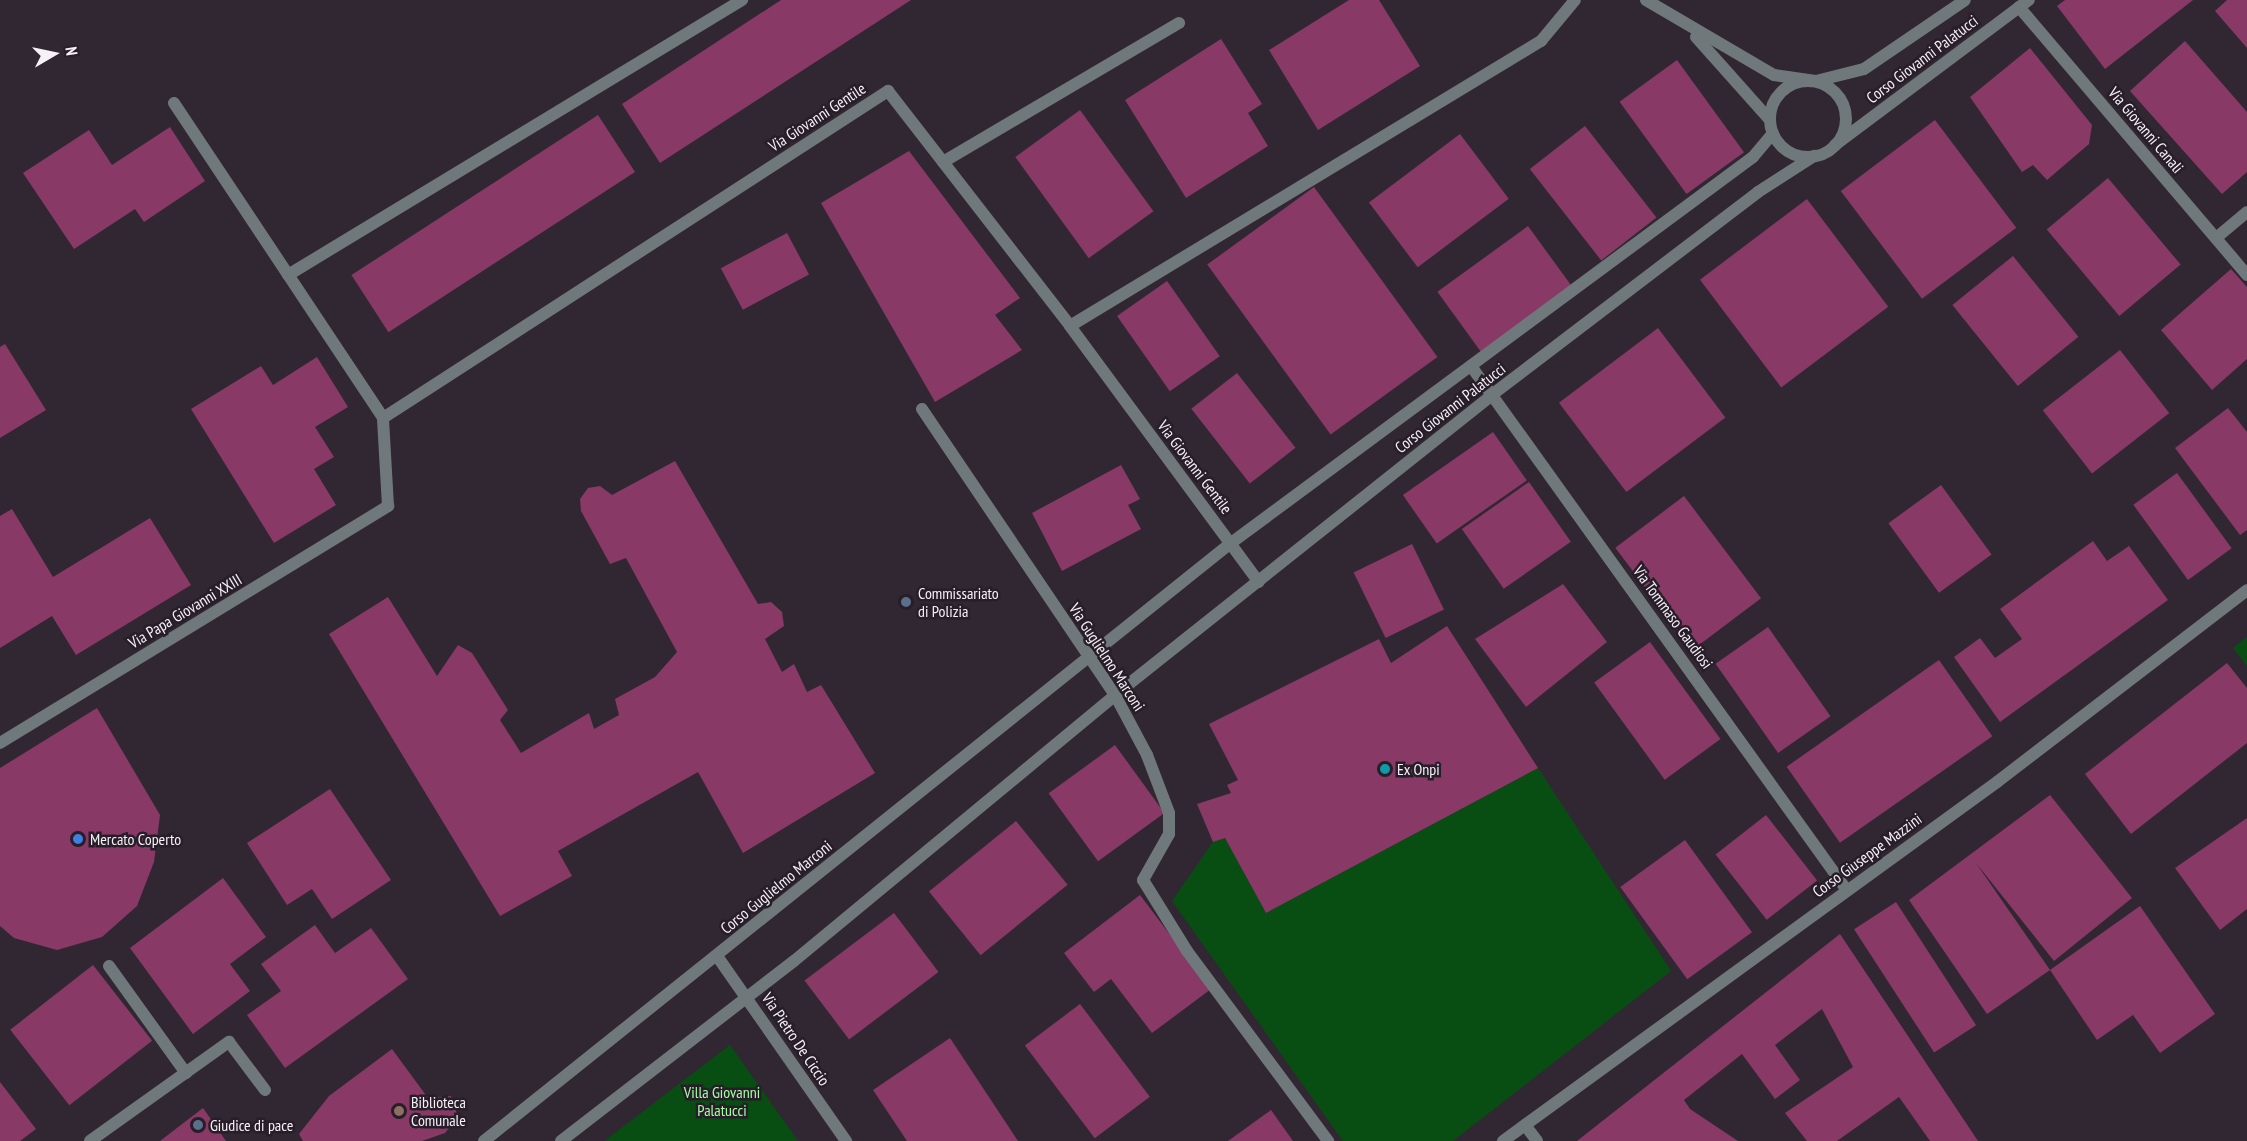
<!DOCTYPE html>
<html>
<head>
<meta charset="utf-8">
<style>
	body { margin:0 }
	#map { position:relative; width:2247px; height:1141px; overflow:hidden; background:#312733; font-family:"PT Sans Narrow",sans-serif }
	div>[style] { position:absolute }
	.green>* { inset:0; background:#084e12 }
	.building>* { inset:0; background:#883966; transform-origin:0 0 }
	.minor>* { height:12px; margin:-6px; padding:0 6px; transform-origin:6px; border-radius:6px; background:#6f787a }
	.tertiary>* { height:12px; margin:-6px; padding:0 6px; transform-origin:6px; border-radius:6px; background:#6f787a }
	.tertiary>.ring { margin:-6px; padding:0; box-sizing:content-box; background:none; border:12px solid #6f787a; border-radius:50% }
	.dots>* { width:16px; height:16px; translate:-50% -50%; box-sizing:border-box; border:3px solid #271e29; border-radius:50% }
	span { translate:-50% -50%; white-space:nowrap; text-align:center; line-height:1.15; -webkit-text-stroke:5px #271e29; paint-order:stroke }
	.street-label { font-size:16px; color:#f6f0f7 }
	.poi-label { font-size:16px; color:#f6f0f7 }
	.left { translate:0 -50%; text-align:left }
	.park-label { font-size:16px; color:#a2ffa3 }
	.north { position:absolute; left:24px; top:24px; width:60px; height:60px; -webkit-text-stroke:4px #271e29; paint-order:stroke; rotate:81deg; font-size:16px; font-weight:700; line-height:24px; text-align:center; color:#f6f0f7 }
	.north::after { content:''; display:block; margin:auto; width:21px; height:27px; background:#f6f0f7; clip-path:polygon(50% 0,100% 100%,50% 72%,0 100%) }
</style>
</head>
<body>
<div id="map">
	<div class="green">
		<div style="clip-path:polygon(2247px 637px,2247px 666px,2233px 648px)"></div>
		<div style="clip-path:polygon(1538px 768px,1671px 971px,1453px 1141px,1343px 1141px,1172px 901px,1213px 842px,1225px 838px,1266px 913px)"></div>
		<div style="clip-path:polygon(730px 1045px,798px 1141px,605px 1141px,607px 1139px)"></div>
	</div>
	<div class="building">
		<div style="clip-path:polygon(781px 0,911px 0,660px 163px,622px 104px)"></div>
		<div style="clip-path:polygon(1349px 0,1379px 0,1420px 66px,1318px 130px,1269px 50px)"></div>
		<div style="clip-path:polygon(2065px 0,2193px 0,2105px 69px,2057px 6px)"></div>
		<div style="clip-path:polygon(2227px 0,2247px 0,2247px 48px,2215px 11px)"></div>
		<div style="clip-path:polygon(1221px 39px,1262px 104px,1248px 113px,1268px 146px,1186px 198px,1125px 100px)"></div>
		<div style="clip-path:polygon(2185px 41px,2247px 112px,2247px 172px,2222px 194px,2130px 91px)"></div>
		<div style="clip-path:polygon(2030px 48px,2092px 125px,2089px 144px,2047px 180px,2033px 165px,2022px 172px,1970px 97px)"></div>
		<div style="left:1677px;top:60px;width:114px;height:71px;rotate:54deg"></div>
		<div style="left:1080px;top:110px;width:125px;height:80px;rotate:54deg"></div>
		<div style="left:598px;top:115px;width:68px;height:294px;rotate:57deg"></div>
		<div style="left:1935px;top:120px;width:135px;height:118px;rotate:53deg"></div>
		<div style="left:1585px;top:126px;width:116px;height:70px;rotate:52deg"></div>
		<div style="clip-path:polygon(170px 127px,205px 181px,144px 222px,135px 209px,74px 249px,23px 173px,89px 130px,112px 165px)"></div>
		<div style="left:1460px;top:134px;width:81px;height:114px;rotate:53deg"></div>
		<div style="clip-path:polygon(909px 151px,1020px 298px,995px 315px,1022px 350px,935px 402px,821px 203px)"></div>
		<div style="left:2108px;top:178px;width:113px;height:80px;rotate:50deg"></div>
		<div style="left:1314px;top:187px;width:210px;height:132px;rotate:54deg"></div>
		<div style="left:1807px;top:199px;width:135px;height:134px;rotate:53deg"></div>
		<div style="left:1528px;top:226px;width:74px;height:112px;rotate:54deg"></div>
		<div style="left:787px;top:233px;width:47px;height:75px;rotate:62deg"></div>
		<div style="left:2013px;top:256px;width:104px;height:78px;rotate:51deg"></div>
		<div style="clip-path:polygon(2231px 269px,2247px 287px,2247px 359px,2212px 390px,2161px 330px)"></div>
		<div style="left:1167px;top:281px;width:92px;height:61px;rotate:55deg"></div>
		<div style="left:1658px;top:328px;width:112px;height:124px;rotate:53deg"></div>
		<div style="clip-path:polygon(5px 344px,46px 410px,0 438px,0 347px)"></div>
		<div style="left:2120px;top:350px;width:80px;height:98px;rotate:52deg"></div>
		<div style="clip-path:polygon(317px 357px,348px 407px,315px 427px,334px 457px,314px 469px,336px 505px,274px 543px,191px 409px,261px 366px,273px 385px)"></div>
		<div style="left:1237px;top:373px;width:95px;height:58px;rotate:52deg"></div>
		<div style="clip-path:polygon(2228px 408px,2247px 432px,2247px 530px,2240px 535px,2175px 448px)"></div>
		<div style="left:1493px;top:432px;width:59px;height:110px;rotate:55deg"></div>
		<div style="clip-path:polygon(675px 461px,758px 604px,771px 602px,782px 612px,784px 626px,765px 639px,782px 672px,794px 664px,807px 692px,821px 685px,875px 773px,743px 853px,698px 772px,558px 851px,572px 876px,500px 916px,329px 634px,388px 597px,437px 676px,458px 645px,472px 653px,508px 710px,500px 720px,521px 753px,589px 713px,594px 729px,619px 715px,615px 699px,655px 677px,677px 652px,626px 558px,610px 564px,581px 511px,580px 499px,588px 488px,600px 486px,612px 495px)"></div>
		<div style="clip-path:polygon(1121px 465px,1140px 499px,1128px 505px,1141px 529px,1062px 571px,1032px 513px)"></div>
		<div style="left:2177px;top:473px;width:93px;height:54px;rotate:54deg"></div>
		<div style="left:1529px;top:482px;width:73px;height:82px;rotate:55deg"></div>
		<div style="left:1941px;top:485px;width:86px;height:65px;rotate:54deg"></div>
		<div style="left:1684px;top:496px;width:128px;height:86px;rotate:53deg"></div>
		<div style="clip-path:polygon(12px 509px,53px 577px,150px 518px,191px 585px,76px 655px,52px 616px,0 648px,0 516px)"></div>
		<div style="clip-path:polygon(2093px 541px,2107px 561px,2129px 546px,2168px 600px,2000px 722px,1954px 657px,1980px 638px,1995px 658px,2022px 639px,2000px 609px)"></div>
		<div style="left:1412px;top:544px;width:73px;height:65px;rotate:64deg"></div>
		<div style="clip-path:polygon(1563px 584px,1607px 642px,1526px 707px,1475px 639px)"></div>
		<div style="clip-path:polygon(1447px 626px,1538px 768px,1266px 913px,1225px 838px,1213px 842px,1197px 804px,1231px 793px,1227px 785px,1238px 780px,1209px 724px,1379px 639px,1391px 663px)"></div>
		<div style="left:1768px;top:627px;width:109px;height:64px;rotate:55deg"></div>
		<div style="left:1650px;top:642px;width:120px;height:69px;rotate:54deg"></div>
		<div style="left:1939px;top:660px;width:93px;height:186px;rotate:55deg"></div>
		<div style="clip-path:polygon(2227px 663px,2247px 688px,2247px 743px,2131px 834px,2085px 774px)"></div>
		<div style="clip-path:polygon(97px 708px,160px 815px,154px 862px,137px 906px,102px 937px,57px 950px,14px 938px,0 926px,0 768px)"></div>
		<div style="left:1115px;top:745px;width:84px;height:82px;rotate:54deg"></div>
		<div style="clip-path:polygon(330px 789px,391px 880px,332px 919px,312px 889px,287px 905px,247px 843px)"></div>
		<div style="clip-path:polygon(2050px 795px,2132px 898px,2054px 961px,1976px 863px,2050px 970px,1987px 1014px,1909px 900px)"></div>
		<div style="left:1766px;top:815px;width:83px;height:64px;rotate:52deg"></div>
		<div style="clip-path:polygon(2247px 818px,2247px 909px,2220px 930px,2175px 868px)"></div>
		<div style="left:1016px;top:821px;width:82px;height:112px;rotate:51deg"></div>
		<div style="left:1685px;top:840px;width:114px;height:80px;rotate:54deg"></div>
		<div style="clip-path:polygon(223px 878px,266px 937px,230px 964px,250px 991px,193px 1034px,130px 948px)"></div>
		<div style="clip-path:polygon(1140px 895px,1211px 989px,1152px 1033px,1111px 979px,1094px 992px,1064px 953px)"></div>
		<div style="left:1896px;top:902px;width:147px;height:50px;rotate:57deg"></div>
		<div style="clip-path:polygon(2140px 906px,2215px 1014px,2160px 1053px,2133px 1015px,2097px 1040px,2050px 970px)"></div>
		<div style="left:894px;top:913px;width:74px;height:112px;rotate:53deg"></div>
		<div style="clip-path:polygon(315px 925px,335px 953px,371px 928px,408px 979px,285px 1068px,247px 1015px,281px 991px,261px 964px)"></div>
		<div style="clip-path:polygon(1840px 934px,1978px 1141px,1930px 1141px,1899px 1097px,1837px 1141px,1807px 1141px,1785px 1113px,1853px 1067px,1822px 1009px,1775px 1045px,1800px 1080px,1775px 1099px,1742px 1054px,1684px 1100px,1690px 1109px,1738px 1141px,1577px 1141px)"></div>
		<div style="left:93px;top:965px;width:96px;height:105px;rotate:52deg"></div>
		<div style="left:1080px;top:1004px;width:116px;height:69px;rotate:53deg"></div>
		<div style="clip-path:polygon(950px 1038px,1018px 1141px,907px 1141px,873px 1090px)"></div>
		<div style="clip-path:polygon(392px 1049px,428px 1098px,451px 1096px,458px 1117px,445px 1133px,422px 1141px,303px 1141px,299px 1134px,329px 1096px)"></div>
		<div style="clip-path:polygon(0 1082px,36px 1129px,20px 1141px,0 1141px)"></div>
		<div style="clip-path:polygon(203px 1108px,226px 1141px,160px 1141px)"></div>
		<div style="clip-path:polygon(1271px 1110px,1293px 1141px,1228px 1141px)"></div>
	</div>
	<div class="minor">
		<div style="left:2019px;top:7px;width:352px;rotate:49.6deg"></div>
		<div style="left:174px;top:103px;width:378px;rotate:56.4deg"></div>
		<div style="left:943px;top:162px;width:274px;rotate:-30.5deg"></div>
		<div style="left:2216px;top:238px;width:40px;rotate:-40deg"></div>
		<div style="left:288px;top:275px;width:531px;rotate:-31.2deg"></div>
		<div style="left:1070px;top:326px;width:551px;rotate:-31.18deg"></div>
		<div style="left:1541px;top:41px;width:53px;rotate:-50.3deg"></div>
		<div style="left:1471px;top:366px;width:644px;rotate:54.36deg"></div>
		<div style="left:922px;top:409px;width:345px;rotate:56deg"></div>
		<div style="left:1115px;top:695px;width:68px;rotate:61.9deg"></div>
		<div style="left:1147px;top:755px;width:62px;rotate:69.2deg"></div>
		<div style="left:1169px;top:813px;width:21px;rotate:90deg"></div>
		<div style="left:1169px;top:834px;width:53px;rotate:119.5deg"></div>
		<div style="left:1143px;top:880px;width:84px;rotate:58.2deg"></div>
		<div style="left:1187px;top:951px;width:237px;rotate:53.4deg"></div>
		<div style="left:0;top:743px;width:455px;rotate:-31.4deg"></div>
		<div style="left:388px;top:506px;width:88px;rotate:-93.3deg"></div>
		<div style="left:383px;top:418px;width:602px;rotate:-32.92deg"></div>
		<div style="left:888px;top:91px;width:297px;rotate:52.2deg"></div>
		<div style="left:1070px;top:326px;width:318px;rotate:53.6deg"></div>
		<div style="left:717px;top:956px;width:226px;rotate:55.1deg"></div>
		<div style="left:109px;top:966px;width:132px;rotate:54.3deg"></div>
		<div style="left:1525px;top:1125px;width:20px;rotate:53deg"></div>
		<div style="left:90px;top:1141px;width:171px;rotate:-35.5deg"></div>
		<div style="left:229px;top:1042px;width:60px;rotate:53.1deg"></div>
	</div>
	<div class="tertiary">
		<div style="left:1646px;top:0;width:148px;rotate:30.4deg"></div>
		<div style="left:1774px;top:75px;width:42px;rotate:8.1deg"></div>
		<div style="left:1816px;top:81px;width:49px;rotate:-14deg"></div>
		<div style="left:1864px;top:69px;width:122px;rotate:-34.3deg"></div>
		<div style="left:1696px;top:37px;width:111px;rotate:48.3deg"></div>
		<div class="ring" style="left:1770px;top:81px;width:64px;height:64px"></div>
		<div style="left:1835px;top:145px;width:242px;rotate:-36.8deg"></div>
		<div style="left:484px;top:1141px;width:957px;rotate:-38.68deg"></div>
		<div style="left:1231px;top:543px;width:649px;rotate:-36.48deg"></div>
		<div style="left:1753px;top:157px;width:31px;rotate:-50deg"></div>
		<div style="left:561px;top:1141px;width:294px;rotate:-37.7deg"></div>
		<div style="left:794px;top:961px;width:417px;rotate:-39.6deg"></div>
		<div style="left:1115px;top:695px;width:483px;rotate:-38.5deg"></div>
		<div style="left:1493px;top:394px;width:333px;rotate:-37.3deg"></div>
		<div style="left:1758px;top:192px;width:67px;rotate:-32.7deg"></div>
		<div style="left:1503px;top:1141px;width:611px;rotate:-36.01deg"></div>
		<div style="left:1997px;top:782px;width:315px;rotate:-37.5deg"></div>
	</div>
	<div class="dots">
		<div style="left:906px;top:602px;background:#5c6f8a"></div>
		<div style="left:1385px;top:769px;background:#0f9aa8"></div>
		<div style="left:78px;top:839px;background:#3f7fe0"></div>
		<div style="left:399px;top:1111px;background:#8d6e63"></div>
		<div style="left:198px;top:1125px;background:#5c6f8a"></div>
	</div>
	<div class="street-label">
		<span style="left:1922px;top:59px;rotate:-37deg">Corso Giovanni Palatucci</span>
		<span style="left:817px;top:117px;rotate:-33deg">Via Giovanni Gentile</span>
		<span style="left:2146px;top:130px;rotate:50deg">Via Giovanni Canali</span>
		<span style="left:1450px;top:408px;rotate:-38deg">Corso Giovanni Palatucci</span>
		<span style="left:1195px;top:467px;rotate:53deg">Via Giovanni Gentile</span>
		<span style="left:185px;top:611px;rotate:-31deg">Via Papa Giovanni XXIII</span>
		<span style="left:1673px;top:617px;rotate:54deg">Via Tommaso Gaudiosi</span>
		<span style="left:1107px;top:657px;rotate:57deg">Via Guglielmo Marconi</span>
		<span style="left:1867px;top:855px;rotate:-36deg">Corso Giuseppe Mazzini</span>
		<span style="left:776px;top:887px;rotate:-39deg">Corso Guglielmo Marconi</span>
		<span style="left:796px;top:1039px;rotate:56deg">Via Pietro De Ciccio</span>
	</div>
	<div class="poi-label">
		<span class="left" style="left:918px;top:602px">Commissariato<br>di Polizia</span>
		<span class="left" style="left:1397px;top:769px">Ex Onpi</span>
		<span class="left" style="left:90px;top:839px">Mercato Coperto</span>
		<span class="left" style="left:411px;top:1111px">Biblioteca<br>Comunale</span>
		<span class="left" style="left:210px;top:1125px">Giudice di pace</span>
	</div>
	<div class="park-label">
		<span style="left:722px;top:1101px">Villa Giovanni<br>Palatucci</span>
	</div>
	<div class="north">N</div>
</div>
</body>
</html>
